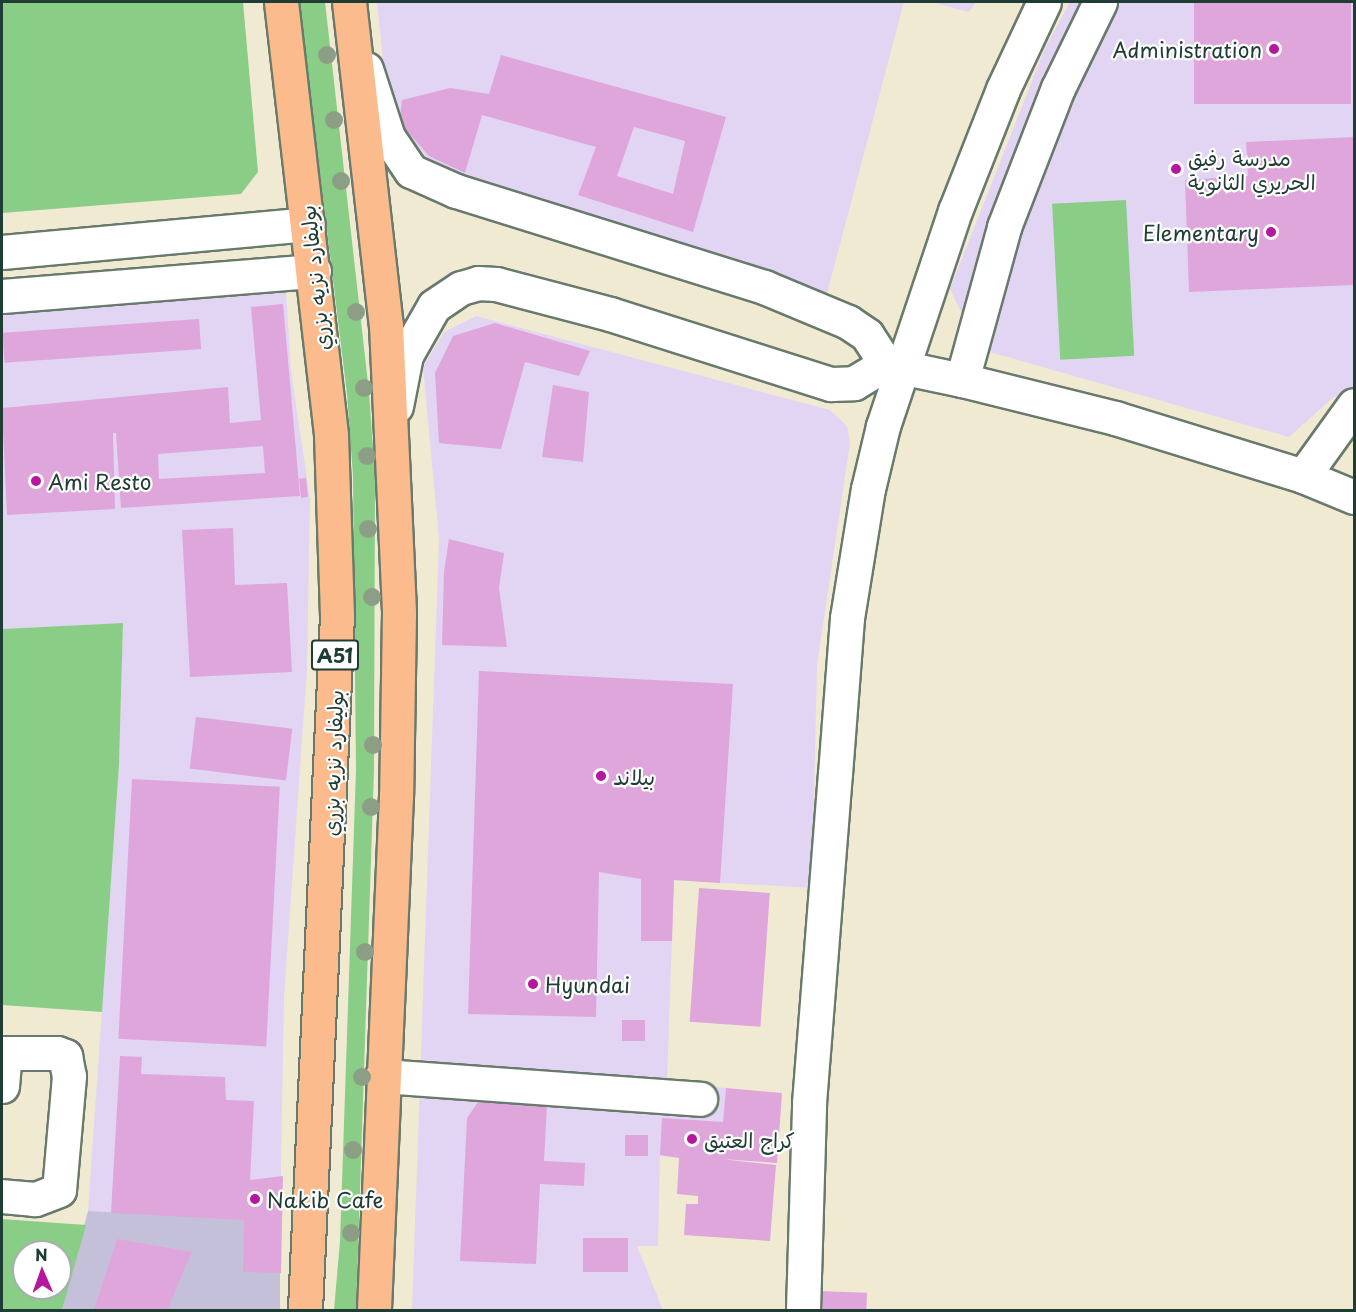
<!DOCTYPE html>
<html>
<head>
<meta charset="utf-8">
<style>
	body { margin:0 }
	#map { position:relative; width:1356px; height:1312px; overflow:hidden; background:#f1ead2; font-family:"Playpen Sans","Playpen Sans Arabic",sans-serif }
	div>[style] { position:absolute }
	.built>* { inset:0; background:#e2d4f3 }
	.industrial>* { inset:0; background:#c5c0da }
	.green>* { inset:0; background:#89cd86; transform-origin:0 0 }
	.building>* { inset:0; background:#dfa6db; transform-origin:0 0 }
	.roads { filter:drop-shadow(2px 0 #687a6b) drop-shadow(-2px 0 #687a6b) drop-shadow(0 2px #687a6b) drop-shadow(0 -2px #687a6b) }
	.minor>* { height:33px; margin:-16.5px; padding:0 16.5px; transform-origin:16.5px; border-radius:16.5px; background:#fff }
	.highway>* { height:33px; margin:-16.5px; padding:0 16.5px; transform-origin:16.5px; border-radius:16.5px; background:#fbbb8c }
	.trees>* { width:18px; height:18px; margin:-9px; border-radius:50%; background:#8c9f86 }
	.dots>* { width:16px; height:16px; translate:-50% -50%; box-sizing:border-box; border:3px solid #fff; border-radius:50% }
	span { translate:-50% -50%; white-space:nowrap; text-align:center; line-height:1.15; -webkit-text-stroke:4.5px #fff; paint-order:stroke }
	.shield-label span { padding:2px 4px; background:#fff; border:2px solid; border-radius:4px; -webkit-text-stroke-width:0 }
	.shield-label { font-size:20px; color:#1f3d34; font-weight:700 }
	.poi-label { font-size:21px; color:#1f3d34 }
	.right { translate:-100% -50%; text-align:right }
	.left { translate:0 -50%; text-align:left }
	.street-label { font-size:21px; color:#1f3d34 }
	.frame { position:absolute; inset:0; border:3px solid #1f3d34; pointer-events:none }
	.north { position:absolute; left:12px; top:1240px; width:60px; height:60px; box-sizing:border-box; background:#fff; border:2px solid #a5b1ae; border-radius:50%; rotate:358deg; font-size:16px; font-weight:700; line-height:24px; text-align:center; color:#1f3d34 }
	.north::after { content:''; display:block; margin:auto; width:21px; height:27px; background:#b5179e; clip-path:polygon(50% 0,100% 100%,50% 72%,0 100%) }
</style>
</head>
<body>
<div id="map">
	<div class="built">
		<div style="clip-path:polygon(377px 2px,904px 2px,825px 301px,471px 182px,425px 156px,396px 122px,385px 79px)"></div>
		<div style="clip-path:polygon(931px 2px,976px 2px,969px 12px)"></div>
		<div style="clip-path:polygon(1070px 2px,1354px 2px,1354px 419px,1335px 396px,1289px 437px,979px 349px,950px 289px,1045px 48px)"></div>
		<div style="clip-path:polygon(286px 292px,291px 371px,310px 499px,307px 669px,284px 997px,280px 1221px,88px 1211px,119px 764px,123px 623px,2px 629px,2px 309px)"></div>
		<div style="clip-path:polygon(476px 316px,830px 410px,847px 426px,850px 443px,817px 665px,812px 888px,674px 880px,667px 1083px,726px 1088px,721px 1161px,660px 1156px,658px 1246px,637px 1246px,663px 1310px,412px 1310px,439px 539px,423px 367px,444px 332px)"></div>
	</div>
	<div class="industrial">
		<div style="clip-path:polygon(88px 1211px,280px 1221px,280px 1310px,62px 1310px)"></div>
	</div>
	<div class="green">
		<div style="clip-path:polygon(2px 2px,243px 2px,258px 172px,241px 194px,2px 213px)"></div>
		<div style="clip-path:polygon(299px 2px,325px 2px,369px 392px,375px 475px,374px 770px,356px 1310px,334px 1310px,340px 1241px,356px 770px,353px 476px,347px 394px)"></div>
		<div style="left:1126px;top:200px;width:156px;height:74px;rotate:87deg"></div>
		<div style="clip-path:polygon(123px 623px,119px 764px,102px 1012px,2px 1005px,2px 629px)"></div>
		<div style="clip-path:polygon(evenodd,2px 1219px,86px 1225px,62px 1310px,2px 1310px,2px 1219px,24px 1252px,60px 1252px,60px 1288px,24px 1288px,24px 1252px)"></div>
	</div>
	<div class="building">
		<div style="left:1194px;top:2px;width:157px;height:102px"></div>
		<div style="clip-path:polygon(evenodd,501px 55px,726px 117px,693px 232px,578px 195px,596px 147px,482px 115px,465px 173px,429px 156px,406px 130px,400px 117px,402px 100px,450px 88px,489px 94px,501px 55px,634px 127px,685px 141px,673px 194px,617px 176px,634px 127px)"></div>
		<div style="clip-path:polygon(1354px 137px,1354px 285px,1189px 292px,1185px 180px,1248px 176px,1246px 142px)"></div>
		<div style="clip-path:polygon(evenodd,283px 304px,300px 496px,121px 508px,116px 433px,113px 433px,115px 509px,7px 515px,2px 408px,228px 387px,230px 423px,261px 420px,251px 307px,283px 304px,263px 446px,265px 473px,159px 479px,158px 454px,263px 446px)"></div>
		<div style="left:199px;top:319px;width:30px;height:197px;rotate:86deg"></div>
		<div style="clip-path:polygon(495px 323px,590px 351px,579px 376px,525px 362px,501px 449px,439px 443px,435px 373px,453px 336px)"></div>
		<div style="clip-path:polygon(553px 385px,589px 392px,583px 462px,542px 457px)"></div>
		<div style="left:306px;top:478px;width:19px;height:7px;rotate:84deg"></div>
		<div style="clip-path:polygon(233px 528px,235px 585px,287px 583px,292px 672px,190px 677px,182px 530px)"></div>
		<div style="clip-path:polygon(449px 539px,504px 553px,499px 588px,507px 647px,442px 645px,444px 572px)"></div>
		<div style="clip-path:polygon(479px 671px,733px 684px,720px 883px,674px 880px,672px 941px,641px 941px,641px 879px,599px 872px,596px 1017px,468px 1014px)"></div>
		<div style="left:196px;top:717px;width:97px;height:52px;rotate:7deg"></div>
		<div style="left:132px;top:779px;width:148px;height:260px;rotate:3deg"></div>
		<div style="left:699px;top:888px;width:71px;height:134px;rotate:4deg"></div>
		<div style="left:645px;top:1020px;width:21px;height:23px;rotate:90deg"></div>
		<div style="clip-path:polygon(120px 1056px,142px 1057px,141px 1074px,225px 1077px,226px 1100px,254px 1101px,250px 1180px,283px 1176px,281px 1273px,243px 1272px,244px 1220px,111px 1213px)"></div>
		<div style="clip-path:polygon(726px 1088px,782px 1093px,777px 1163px,721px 1159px,776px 1165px,770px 1241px,684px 1235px,686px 1204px,698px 1204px,698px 1196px,677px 1194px,679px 1158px,660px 1155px,662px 1118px,723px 1122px)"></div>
		<div style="clip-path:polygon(478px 1102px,547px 1105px,544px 1161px,585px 1163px,584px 1186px,540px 1184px,536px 1264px,460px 1261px,467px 1118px)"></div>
		<div style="left:625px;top:1135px;width:23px;height:21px"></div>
		<div style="left:583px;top:1238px;width:45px;height:34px"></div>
		<div style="clip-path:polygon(117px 1239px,192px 1252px,167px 1310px,94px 1310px)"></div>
		<div style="left:818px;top:1291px;width:49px;height:19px;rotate:2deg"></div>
	</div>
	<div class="roads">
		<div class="minor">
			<div style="left:366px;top:69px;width:71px;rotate:72.1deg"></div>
			<div style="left:388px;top:137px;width:41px;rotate:55.9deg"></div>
			<div style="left:411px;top:171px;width:49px;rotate:24deg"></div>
			<div style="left:456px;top:191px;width:323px;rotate:17.3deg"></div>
			<div style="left:764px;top:287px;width:91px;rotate:22.6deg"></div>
			<div style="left:848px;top:322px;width:23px;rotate:34deg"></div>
			<div style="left:867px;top:335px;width:35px;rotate:57deg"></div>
			<div style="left:2px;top:252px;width:307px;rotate:-5.2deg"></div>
			<div style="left:2px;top:296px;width:313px;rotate:-4.6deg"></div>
			<div style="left:962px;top:380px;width:159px;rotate:-74.6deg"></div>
			<div style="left:1004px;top:227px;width:149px;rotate:-68.8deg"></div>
			<div style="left:1058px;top:88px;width:96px;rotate:-64deg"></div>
			<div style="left:396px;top:406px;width:52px;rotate:-78.9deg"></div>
			<div style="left:406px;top:355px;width:56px;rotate:-60.3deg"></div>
			<div style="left:434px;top:306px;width:32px;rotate:-34deg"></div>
			<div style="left:461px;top:288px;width:18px;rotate:-16deg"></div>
			<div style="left:478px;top:283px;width:18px;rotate:3deg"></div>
			<div style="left:496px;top:284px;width:118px;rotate:14.7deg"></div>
			<div style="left:610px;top:314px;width:232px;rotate:17.6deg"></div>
			<div style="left:831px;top:384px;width:23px;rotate:-2deg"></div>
			<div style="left:854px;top:383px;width:37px;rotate:-31deg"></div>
			<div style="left:886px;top:364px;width:78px;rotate:11.9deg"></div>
			<div style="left:962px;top:380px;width:158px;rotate:13.9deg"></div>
			<div style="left:1115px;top:418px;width:197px;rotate:17.1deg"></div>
			<div style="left:1303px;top:476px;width:55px;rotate:22.4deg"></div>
			<div style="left:1303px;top:476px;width:87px;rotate:-54.3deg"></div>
			<div style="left:2px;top:1053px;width:55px"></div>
			<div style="left:57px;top:1053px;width:9px;rotate:21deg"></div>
			<div style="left:65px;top:1056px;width:20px;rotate:79deg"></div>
			<div style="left:69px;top:1076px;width:114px;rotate:95deg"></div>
			<div style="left:59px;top:1190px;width:26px;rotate:159deg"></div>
			<div style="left:35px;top:1199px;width:33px;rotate:-175deg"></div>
			<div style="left:382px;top:1076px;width:319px;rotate:4.1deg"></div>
			<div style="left:2px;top:1086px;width:33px;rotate:-85deg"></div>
			<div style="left:803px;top:1310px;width:207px;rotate:-88.3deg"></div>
			<div style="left:809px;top:1103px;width:330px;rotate:-85.5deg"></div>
			<div style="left:835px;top:774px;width:156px;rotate:-85.6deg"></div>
			<div style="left:847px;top:618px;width:131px;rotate:-80.8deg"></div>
			<div style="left:868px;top:489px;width:65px;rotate:-76.6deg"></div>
			<div style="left:883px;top:426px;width:227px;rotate:-71.5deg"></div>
			<div style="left:955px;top:211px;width:131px;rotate:-68.5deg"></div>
			<div style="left:1003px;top:89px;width:96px;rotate:-64.8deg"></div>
		</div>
		<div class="highway">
			<div style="left:281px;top:2px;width:436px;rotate:83.4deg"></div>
			<div style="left:331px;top:435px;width:180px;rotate:88.1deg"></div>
			<div style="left:337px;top:615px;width:696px;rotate:92.64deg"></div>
			<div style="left:349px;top:2px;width:325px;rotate:83.5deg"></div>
			<div style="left:386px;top:325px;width:288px;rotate:87.4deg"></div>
			<div style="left:399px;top:613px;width:182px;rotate:90.9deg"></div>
			<div style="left:396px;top:795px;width:515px;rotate:92.45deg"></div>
		</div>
	</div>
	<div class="trees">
		<div style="left:327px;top:55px"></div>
		<div style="left:334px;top:120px"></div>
		<div style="left:341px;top:181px"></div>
		<div style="left:356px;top:312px"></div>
		<div style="left:364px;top:388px"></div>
		<div style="left:367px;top:456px"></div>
		<div style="left:368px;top:529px"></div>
		<div style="left:372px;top:597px"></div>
		<div style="left:373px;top:745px"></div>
		<div style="left:371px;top:807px"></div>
		<div style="left:365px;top:952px"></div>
		<div style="left:362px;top:1077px"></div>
		<div style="left:353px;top:1150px"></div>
		<div style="left:351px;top:1233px"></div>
	</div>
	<div class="dots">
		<div style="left:1274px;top:49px;background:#b5179e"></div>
		<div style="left:1176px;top:169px;background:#b5179e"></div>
		<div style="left:1271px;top:232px;background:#b5179e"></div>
		<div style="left:36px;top:481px;background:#b5179e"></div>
		<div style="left:601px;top:776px;background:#b5179e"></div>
		<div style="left:533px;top:984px;background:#b5179e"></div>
		<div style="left:692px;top:1139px;background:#b5179e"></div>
		<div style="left:255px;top:1199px;background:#b5179e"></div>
	</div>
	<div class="shield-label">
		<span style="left:335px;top:655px">A51</span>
	</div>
	<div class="poi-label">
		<span class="right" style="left:1262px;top:49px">Administration</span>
		<span class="left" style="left:1188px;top:169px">مدرسة رفيق<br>الحريري الثانوية</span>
		<span class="right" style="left:1259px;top:232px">Elementary</span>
		<span class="left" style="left:48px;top:481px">Ami Resto</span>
		<span class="left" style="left:613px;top:776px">بيلاند</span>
		<span class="left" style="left:545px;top:984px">Hyundai</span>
		<span class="left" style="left:704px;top:1139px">كراج العتيق</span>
		<span class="left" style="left:267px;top:1199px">Nakib Cafe</span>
	</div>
	<div class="street-label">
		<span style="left:314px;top:278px;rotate:-96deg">بوليفارد نزيه بزري</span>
		<span style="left:332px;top:763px;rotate:-88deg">بوليفارد نزيه بزري</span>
	</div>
	<div class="frame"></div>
	<div class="north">N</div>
</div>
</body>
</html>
